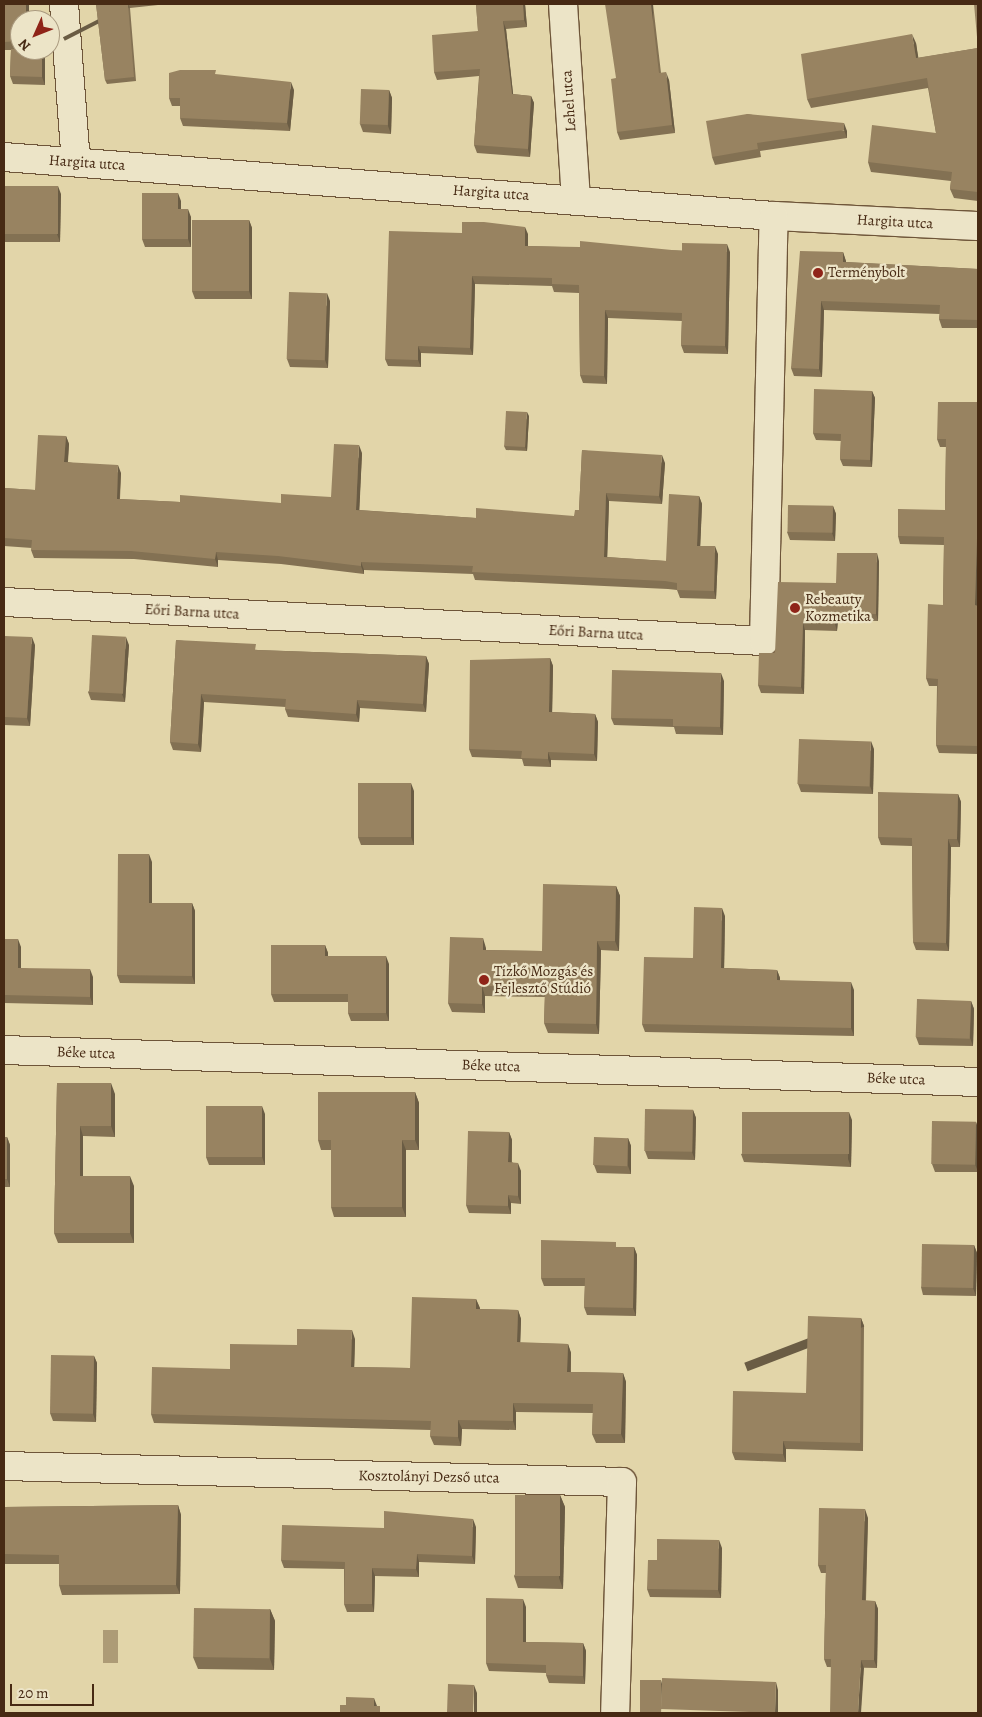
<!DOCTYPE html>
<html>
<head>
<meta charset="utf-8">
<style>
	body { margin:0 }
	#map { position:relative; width:982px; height:1717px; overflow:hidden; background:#e2d5a9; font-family:Alegreya,serif }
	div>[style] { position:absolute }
	.water>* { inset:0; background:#ad9b76; transform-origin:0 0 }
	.roads { filter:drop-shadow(1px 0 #6e5539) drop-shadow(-1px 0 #6e5539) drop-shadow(0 1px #6e5539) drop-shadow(0 -1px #6e5539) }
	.minor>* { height:28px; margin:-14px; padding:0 14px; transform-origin:14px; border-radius:14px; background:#ece4c7 }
	.wall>* { inset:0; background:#837153 }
	.shaded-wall>* { inset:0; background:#6a5c44; transform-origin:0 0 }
	.building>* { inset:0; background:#988361; transform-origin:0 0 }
	.dots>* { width:14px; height:14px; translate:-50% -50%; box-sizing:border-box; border:2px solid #ece4c7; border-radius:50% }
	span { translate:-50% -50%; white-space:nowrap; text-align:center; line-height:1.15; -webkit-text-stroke:4.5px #ece4c7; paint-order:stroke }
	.street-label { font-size:15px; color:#472a14 }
	.poi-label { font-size:15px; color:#472a14 }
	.left { translate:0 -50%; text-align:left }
	.frame { position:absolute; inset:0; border:5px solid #472a14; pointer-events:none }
	.north { position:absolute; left:10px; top:10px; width:50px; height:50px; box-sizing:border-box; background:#ece4c7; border:1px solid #aa9a7f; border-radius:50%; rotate:226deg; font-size:14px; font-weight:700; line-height:20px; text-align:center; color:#472a14 }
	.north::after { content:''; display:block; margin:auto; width:18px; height:22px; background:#8f2418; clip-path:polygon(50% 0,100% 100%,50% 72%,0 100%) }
	.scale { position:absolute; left:10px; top:1684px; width:84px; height:22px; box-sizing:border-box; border:2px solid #472a14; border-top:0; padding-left:6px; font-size:15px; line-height:18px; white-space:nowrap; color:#472a14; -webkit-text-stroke:4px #ece4c7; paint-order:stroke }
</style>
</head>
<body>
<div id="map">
	<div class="water">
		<div style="left:103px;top:1630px;width:15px;height:33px"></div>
	</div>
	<div class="roads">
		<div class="minor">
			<div style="left:64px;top:4px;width:158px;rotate:85.7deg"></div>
			<div style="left:563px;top:4px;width:195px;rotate:86.2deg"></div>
			<div style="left:4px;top:157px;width:772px;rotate:4.38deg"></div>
			<div style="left:774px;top:216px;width:204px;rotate:2.8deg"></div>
			<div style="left:4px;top:602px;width:761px;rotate:2.94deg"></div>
			<div style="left:764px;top:641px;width:425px;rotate:-88.7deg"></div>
			<div style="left:4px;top:1050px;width:975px;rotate:1.88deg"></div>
			<div style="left:4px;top:1466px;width:618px;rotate:1.48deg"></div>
			<div style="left:622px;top:1482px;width:231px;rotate:91.7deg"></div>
		</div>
	</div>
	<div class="wall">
		<div style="clip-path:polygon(4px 4px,29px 4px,29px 20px,20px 20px,20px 49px,45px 58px,45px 85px,13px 84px,10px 76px,11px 50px,4px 50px)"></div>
		<div style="clip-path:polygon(96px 4px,157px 4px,158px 5px,130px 8px,136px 81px,107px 84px,105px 80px)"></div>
		<div style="clip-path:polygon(476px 4px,525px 4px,527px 27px,506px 29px,513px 94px,531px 96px,534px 103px,530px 157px,477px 153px,474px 145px,479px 76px,437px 80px,434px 72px,478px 31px)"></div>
		<div style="clip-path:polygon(653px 4px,661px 73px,669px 80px,675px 133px,620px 140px,617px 132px,616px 78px)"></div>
		<div style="clip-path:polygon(978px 4px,978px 201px,954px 198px,950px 189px,951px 181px,871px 172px,868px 162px,936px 133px,928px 88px,811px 108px,807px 99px,916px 43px,918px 58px,978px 48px)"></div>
		<div style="clip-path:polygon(217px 75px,294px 90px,290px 131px,183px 126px,180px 118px,180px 106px,172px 106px,169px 98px)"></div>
		<div style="clip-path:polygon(389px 90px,392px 98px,391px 134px,363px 132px,360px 124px)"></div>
		<div style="clip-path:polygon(747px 114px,847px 131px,847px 138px,760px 151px,761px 157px,715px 165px,712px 157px)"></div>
		<div style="clip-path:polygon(4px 186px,61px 194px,60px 242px,4px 242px)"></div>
		<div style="clip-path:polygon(181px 201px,181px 209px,191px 217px,191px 247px,145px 247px,142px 239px)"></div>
		<div style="clip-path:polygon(249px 220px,252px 228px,252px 299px,195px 299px,192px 291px)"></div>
		<div style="clip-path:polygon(462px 233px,528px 234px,528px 246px,730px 252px,728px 354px,684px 353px,681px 345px,682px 321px,608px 318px,607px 384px,583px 383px,580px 375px,579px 293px,554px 292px,552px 286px,475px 284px,473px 355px,421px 353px,421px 367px,388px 366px,385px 359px)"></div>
		<div style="clip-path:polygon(843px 252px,846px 262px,978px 269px,978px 328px,942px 328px,939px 319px,940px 314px,824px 310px,822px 377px,794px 376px,791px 368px)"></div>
		<div style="clip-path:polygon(330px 301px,328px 368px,290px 367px,287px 359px)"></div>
		<div style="clip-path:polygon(872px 391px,875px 398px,872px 467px,843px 466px,840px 459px,841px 441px,816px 440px,813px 433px)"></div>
		<div style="clip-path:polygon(978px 402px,978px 754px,939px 753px,936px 745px,937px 686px,929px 686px,926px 678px,943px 605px,944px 545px,900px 544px,898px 536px,945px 510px,946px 447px,940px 447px,937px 439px)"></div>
		<div style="clip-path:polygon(529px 416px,527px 451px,506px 450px,504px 446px)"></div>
		<div style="clip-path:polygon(66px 436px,69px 444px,68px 462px,121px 473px,120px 499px,180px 502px,281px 503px,331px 497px,362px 453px,359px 510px,476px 518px,574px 516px,579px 510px,582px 450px,665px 463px,662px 504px,609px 501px,607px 557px,666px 561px,699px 496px,702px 504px,700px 546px,718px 554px,716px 599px,680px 598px,677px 590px,668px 589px,475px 580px,473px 574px,364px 570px,364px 574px,281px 564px,218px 560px,218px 567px,134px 559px,34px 558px,31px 550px,32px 548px,4px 546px,4px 488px,35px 490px)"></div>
		<div style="clip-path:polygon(833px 506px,836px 514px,835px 541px,790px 540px,787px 532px)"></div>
		<div style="clip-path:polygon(879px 561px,878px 621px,838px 620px,837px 631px,805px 630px,804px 694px,761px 693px,758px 685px,775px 653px,836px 583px)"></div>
		<div style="clip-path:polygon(4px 636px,35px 645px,30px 726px,4px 725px)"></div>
		<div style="clip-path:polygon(176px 640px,258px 650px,426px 656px,429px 664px,426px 712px,360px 708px,359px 722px,288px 717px,285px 709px,286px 707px,204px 702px,201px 752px,173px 750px,170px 742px)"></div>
		<div style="clip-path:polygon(129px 645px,125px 702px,91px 700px,88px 692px)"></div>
		<div style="clip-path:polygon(550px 658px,553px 666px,552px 712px,595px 714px,598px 722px,597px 761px,551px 760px,551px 767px,524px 766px,522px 759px,472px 757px,469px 749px)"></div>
		<div style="clip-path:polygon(724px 681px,723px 735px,676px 734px,674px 727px,614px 725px,611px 718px)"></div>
		<div style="clip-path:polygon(874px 749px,873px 794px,801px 792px,798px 784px)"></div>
		<div style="clip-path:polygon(414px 791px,414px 845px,361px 845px,358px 837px)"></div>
		<div style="clip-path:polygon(958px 794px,961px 802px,960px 847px,951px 847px,949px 951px,916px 950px,913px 942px,912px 846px,881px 845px,878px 837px)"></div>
		<div style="clip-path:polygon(152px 862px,152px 903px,192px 903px,195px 911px,195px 984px,120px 983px,117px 975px)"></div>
		<div style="clip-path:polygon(616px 886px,620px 896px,619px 951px,601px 950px,599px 1034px,548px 1033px,544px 1023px,545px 997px,485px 996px,485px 1013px,452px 1012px,448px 1003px,486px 948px,486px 950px,542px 951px)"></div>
		<div style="clip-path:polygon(725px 916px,724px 968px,777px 970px,780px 978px,780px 981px,854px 990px,854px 1036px,645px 1032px,642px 1024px)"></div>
		<div style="clip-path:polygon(4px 939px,21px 947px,21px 968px,93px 977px,93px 1005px,4px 1003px)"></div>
		<div style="clip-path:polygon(325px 945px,328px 953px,328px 956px,389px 964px,389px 1021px,351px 1021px,348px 1013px,348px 1002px,274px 1002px,271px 994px)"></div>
		<div style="clip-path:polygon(971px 1001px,974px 1009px,973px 1046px,919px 1045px,916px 1037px)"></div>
		<div style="clip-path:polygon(57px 1083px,115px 1094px,115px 1137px,83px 1136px,83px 1176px,134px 1186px,134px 1243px,58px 1243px,54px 1233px)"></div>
		<div style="clip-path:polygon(415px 1092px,419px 1103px,419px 1150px,406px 1150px,406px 1217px,334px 1217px,331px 1207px,331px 1150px,321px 1150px,318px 1140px)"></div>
		<div style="clip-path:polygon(693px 1110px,696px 1118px,695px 1160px,648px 1159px,645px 1151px)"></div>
		<div style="clip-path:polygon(265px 1114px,265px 1165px,209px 1165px,206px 1157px)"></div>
		<div style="clip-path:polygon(852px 1120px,851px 1167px,744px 1162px,741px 1154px)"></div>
		<div style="clip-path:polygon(976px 1122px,978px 1129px,978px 1172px,935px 1172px,932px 1164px)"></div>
		<div style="clip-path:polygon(509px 1132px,512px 1140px,512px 1162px,521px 1171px,521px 1204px,511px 1203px,511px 1214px,469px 1213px,466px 1205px)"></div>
		<div style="clip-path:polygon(4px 1137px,7px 1137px,10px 1145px,10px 1187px,4px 1187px)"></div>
		<div style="clip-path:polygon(628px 1138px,631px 1146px,631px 1174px,597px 1173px,594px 1165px)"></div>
		<div style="clip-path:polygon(974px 1245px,977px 1253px,976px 1296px,923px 1295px,921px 1287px)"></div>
		<div style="clip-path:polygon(618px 1247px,634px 1247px,637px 1255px,636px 1316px,587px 1315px,584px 1307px,585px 1286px,544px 1286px,541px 1278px)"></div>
		<div style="clip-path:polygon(476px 1299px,480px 1309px,518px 1310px,521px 1319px,520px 1343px,568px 1344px,571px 1353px,571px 1372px,623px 1373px,626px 1382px,625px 1443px,596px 1443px,592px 1434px,593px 1413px,516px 1412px,516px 1430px,462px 1429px,461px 1446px,434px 1445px,430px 1436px,431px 1430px,154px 1423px,151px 1414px,230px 1369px,297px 1345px,355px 1339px,354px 1367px,410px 1368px)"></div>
		<div style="clip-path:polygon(861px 1318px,864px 1326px,863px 1451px,786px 1449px,786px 1462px,735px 1460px,732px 1452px,806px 1393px)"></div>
		<div style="clip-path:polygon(94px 1356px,97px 1363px,96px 1422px,53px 1421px,50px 1413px)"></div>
		<div style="clip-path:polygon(560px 1495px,565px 1507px,563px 1589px,518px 1588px,514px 1576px)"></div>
		<div style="clip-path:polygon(178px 1505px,181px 1515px,180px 1594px,62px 1595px,59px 1585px,59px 1564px,4px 1564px,4px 1507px)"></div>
		<div style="clip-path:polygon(868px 1518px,866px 1601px,875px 1601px,878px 1609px,877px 1668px,827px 1667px,824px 1659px,826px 1573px,821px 1573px,818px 1565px)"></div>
		<div style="clip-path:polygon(476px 1527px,475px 1564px,419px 1562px,419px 1577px,375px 1576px,374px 1612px,347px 1612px,344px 1604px,344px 1569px,284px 1568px,281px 1560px,384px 1528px)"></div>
		<div style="clip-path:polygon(722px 1548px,721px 1598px,650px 1597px,647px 1589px,657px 1560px)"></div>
		<div style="clip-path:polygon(526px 1607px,526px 1642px,583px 1643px,586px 1651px,585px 1684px,549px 1683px,546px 1675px,546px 1673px,489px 1671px,486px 1663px)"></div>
		<div style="clip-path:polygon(270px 1609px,275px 1621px,274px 1670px,198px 1669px,193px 1657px)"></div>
	</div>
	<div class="shaded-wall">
		<div style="left:26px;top:4px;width:3px;height:16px"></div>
		<div style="left:128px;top:4px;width:4px;height:73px;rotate:63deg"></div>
		<div style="clip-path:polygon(523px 4px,525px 4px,527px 27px,524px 20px)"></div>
		<div style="left:651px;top:4px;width:2px;height:69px"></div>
		<div style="clip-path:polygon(503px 21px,506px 29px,514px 102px,512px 94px)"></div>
		<div style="clip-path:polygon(912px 34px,916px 43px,920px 68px,916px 58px)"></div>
		<div style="clip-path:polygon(42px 50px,45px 58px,45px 85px,42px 77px)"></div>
		<div style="clip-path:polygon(666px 72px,669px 80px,675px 133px,672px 125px)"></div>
		<div style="clip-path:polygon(291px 82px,294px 90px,290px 131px,287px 123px)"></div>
		<div style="clip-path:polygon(389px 90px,392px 98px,391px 134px,388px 126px)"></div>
		<div style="clip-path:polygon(531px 96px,534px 103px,530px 157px,528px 149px)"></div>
		<div style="clip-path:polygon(844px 123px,847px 131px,847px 138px,844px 130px)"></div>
		<div style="clip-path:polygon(58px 186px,61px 194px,60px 242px,57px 234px)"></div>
		<div style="clip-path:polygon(178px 193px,181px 201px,181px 217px,178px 209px)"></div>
		<div style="clip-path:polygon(188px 209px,191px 217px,191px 247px,188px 239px)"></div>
		<div style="clip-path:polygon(249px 220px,252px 228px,252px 299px,249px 291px)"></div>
		<div style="clip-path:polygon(525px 227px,528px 234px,528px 254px,525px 246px)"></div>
		<div style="clip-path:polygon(727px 244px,730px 252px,728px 354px,725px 346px)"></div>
		<div style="clip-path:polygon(843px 252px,846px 261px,846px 271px,843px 262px)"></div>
		<div style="clip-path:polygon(472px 276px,475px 284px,473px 355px,470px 348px)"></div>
		<div style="clip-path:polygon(327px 293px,330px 301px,328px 368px,325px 360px)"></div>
		<div style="clip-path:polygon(821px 301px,824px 310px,822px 377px,819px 369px)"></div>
		<div style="clip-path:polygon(605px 310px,608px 318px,607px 384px,604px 376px)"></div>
		<div style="clip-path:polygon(418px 346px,421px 353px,421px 367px,418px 360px)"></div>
		<div style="clip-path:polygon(872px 391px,875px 398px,872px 467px,870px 460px)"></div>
		<div style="clip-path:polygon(527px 412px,529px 416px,527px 451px,525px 447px)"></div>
		<div style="clip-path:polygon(66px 436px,69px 444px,67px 470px,64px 462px)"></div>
		<div style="clip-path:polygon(359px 445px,362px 453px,359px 518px,356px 510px)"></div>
		<div style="clip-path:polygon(662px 455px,665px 463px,662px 504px,659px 496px)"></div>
		<div style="clip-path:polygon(118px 465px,121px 473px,119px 507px,117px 499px)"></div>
		<div style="clip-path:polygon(606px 493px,609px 501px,607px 565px,604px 557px)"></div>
		<div style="clip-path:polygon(699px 496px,702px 504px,700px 553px,697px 546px)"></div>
		<div style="clip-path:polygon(833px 506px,836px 514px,835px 541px,832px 533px)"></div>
		<div style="clip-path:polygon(977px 538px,978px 541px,978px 613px,975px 605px)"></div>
		<div style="clip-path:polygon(715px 546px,718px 554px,716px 599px,714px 591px)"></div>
		<div style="clip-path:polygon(216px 552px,218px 560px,218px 567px,215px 559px)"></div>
		<div style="clip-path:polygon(877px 553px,879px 561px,878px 621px,876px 614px)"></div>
		<div style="clip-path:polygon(361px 562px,364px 570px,364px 574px,361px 566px)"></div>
		<div style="clip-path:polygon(835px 613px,838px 620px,837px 631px,835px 624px)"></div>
		<div style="clip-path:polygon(803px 623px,805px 630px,804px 694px,801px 687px)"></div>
		<div style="clip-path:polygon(32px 637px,35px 645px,30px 726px,27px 718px)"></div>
		<div style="clip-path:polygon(126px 637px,129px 645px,125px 702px,122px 694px)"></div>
		<div style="clip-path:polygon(426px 656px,429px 664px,426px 712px,423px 704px)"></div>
		<div style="clip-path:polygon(550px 658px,553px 666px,552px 720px,549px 712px)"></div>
		<div style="clip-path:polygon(721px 673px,724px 681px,723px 735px,720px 727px)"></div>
		<div style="clip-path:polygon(201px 694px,204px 702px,201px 752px,198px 744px)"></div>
		<div style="clip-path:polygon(357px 700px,360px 708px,359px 722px,356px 714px)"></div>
		<div style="clip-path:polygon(595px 714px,598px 722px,597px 761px,594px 754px)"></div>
		<div style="clip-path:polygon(871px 741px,874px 749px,873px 794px,870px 786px)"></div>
		<div style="clip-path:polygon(548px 752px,551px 760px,551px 767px,548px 759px)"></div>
		<div style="clip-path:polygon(411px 783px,414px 791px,414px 845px,411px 837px)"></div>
		<div style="clip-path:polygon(958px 794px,961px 802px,960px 847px,957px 839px)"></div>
		<div style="clip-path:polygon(948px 839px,951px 847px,949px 951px,946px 943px)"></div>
		<div style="clip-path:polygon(149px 854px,152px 862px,152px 911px,149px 903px)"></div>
		<div style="clip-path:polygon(616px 886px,620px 896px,619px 951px,615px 941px)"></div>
		<div style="clip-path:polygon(192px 903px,195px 911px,195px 984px,192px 976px)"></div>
		<div style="clip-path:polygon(722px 908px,725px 916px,724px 976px,721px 968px)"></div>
		<div style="clip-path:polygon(483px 938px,486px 948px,486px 959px,483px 950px)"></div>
		<div style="clip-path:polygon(18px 939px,21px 947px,21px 976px,18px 968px)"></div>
		<div style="clip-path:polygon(597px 941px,601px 950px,599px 1034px,596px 1024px)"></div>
		<div style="clip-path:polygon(325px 945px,328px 953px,328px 964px,325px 956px)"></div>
		<div style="clip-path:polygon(386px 956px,389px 964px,389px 1021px,386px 1013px)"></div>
		<div style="clip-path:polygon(90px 969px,93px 977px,93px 1005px,90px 997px)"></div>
		<div style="clip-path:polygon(777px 970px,780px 978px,780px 988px,777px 980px)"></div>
		<div style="clip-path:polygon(851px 982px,854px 990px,854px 1036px,851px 1028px)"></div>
		<div style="clip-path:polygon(482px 986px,485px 996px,485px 1013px,482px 1004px)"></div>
		<div style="clip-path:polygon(971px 1001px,974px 1009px,973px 1046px,970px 1038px)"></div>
		<div style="clip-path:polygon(111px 1083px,115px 1094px,115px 1137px,111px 1126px)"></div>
		<div style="clip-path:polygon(415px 1092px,419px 1103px,419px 1150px,415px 1140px)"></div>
		<div style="clip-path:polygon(262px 1106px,265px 1114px,265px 1165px,262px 1157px)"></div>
		<div style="clip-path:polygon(693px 1110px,696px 1118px,695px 1160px,692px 1152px)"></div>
		<div style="clip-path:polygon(849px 1112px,852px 1120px,851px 1167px,848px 1159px)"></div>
		<div style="clip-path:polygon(976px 1122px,978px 1129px,978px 1172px,975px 1164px)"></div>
		<div style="clip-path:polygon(80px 1126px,83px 1136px,83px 1186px,80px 1176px)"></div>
		<div style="clip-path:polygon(509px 1132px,512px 1140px,511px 1170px,508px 1162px)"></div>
		<div style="clip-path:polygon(7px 1137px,10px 1145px,10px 1187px,7px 1179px)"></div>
		<div style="clip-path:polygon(628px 1138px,631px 1146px,631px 1174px,628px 1166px)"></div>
		<div style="clip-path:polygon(402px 1140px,406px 1150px,406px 1217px,402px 1207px)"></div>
		<div style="clip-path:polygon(518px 1163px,521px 1171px,521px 1204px,518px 1196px)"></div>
		<div style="clip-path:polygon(130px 1176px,134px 1186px,134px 1243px,130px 1233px)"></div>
		<div style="clip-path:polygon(508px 1195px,511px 1203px,511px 1214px,508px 1206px)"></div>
		<div style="clip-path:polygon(974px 1245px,977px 1253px,976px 1296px,973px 1288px)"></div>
		<div style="clip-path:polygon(634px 1247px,637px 1255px,636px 1316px,633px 1308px)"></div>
		<div style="clip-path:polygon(476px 1299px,480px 1308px,480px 1318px,476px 1309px)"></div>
		<div style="clip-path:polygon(518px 1310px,521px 1319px,520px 1352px,517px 1342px)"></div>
		<div style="left:861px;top:1318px;width:9px;height:125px;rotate:69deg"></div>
		<div style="clip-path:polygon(352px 1330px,355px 1339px,354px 1376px,351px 1367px)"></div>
		<div style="clip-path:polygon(568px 1344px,571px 1353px,570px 1381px,567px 1372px)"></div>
		<div style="clip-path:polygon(94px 1356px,97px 1363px,96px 1422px,93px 1414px)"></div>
		<div style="clip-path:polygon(623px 1373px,626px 1382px,625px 1443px,621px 1434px)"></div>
		<div style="clip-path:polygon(513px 1403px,516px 1412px,516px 1430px,513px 1421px)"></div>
		<div style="clip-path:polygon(458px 1420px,462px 1429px,461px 1446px,458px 1437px)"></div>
		<div style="clip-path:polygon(783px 1441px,786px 1449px,786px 1462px,783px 1454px)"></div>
		<div style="clip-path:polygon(560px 1495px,565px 1507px,563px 1589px,559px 1578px)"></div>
		<div style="clip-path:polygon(178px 1505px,181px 1515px,180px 1594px,176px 1585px)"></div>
		<div style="clip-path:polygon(865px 1509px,868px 1518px,865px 1609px,862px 1600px)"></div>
		<div style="clip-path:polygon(473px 1519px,476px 1527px,475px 1564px,472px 1556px)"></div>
		<div style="clip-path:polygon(719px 1540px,722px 1548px,721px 1598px,718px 1590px)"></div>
		<div style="clip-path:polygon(417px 1554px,419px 1562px,419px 1577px,416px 1569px)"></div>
		<div style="clip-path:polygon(372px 1568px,375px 1576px,374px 1612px,372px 1604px)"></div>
		<div style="clip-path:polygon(523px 1599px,526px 1607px,526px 1650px,523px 1642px)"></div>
		<div style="clip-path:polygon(875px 1601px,878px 1609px,877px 1668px,874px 1660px)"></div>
		<div style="clip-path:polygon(270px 1609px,275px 1621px,274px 1670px,270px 1659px)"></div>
		<div style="clip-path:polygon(583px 1643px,586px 1651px,585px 1684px,583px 1676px)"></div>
		<div style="clip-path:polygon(861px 1660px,864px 1668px,861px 1713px,858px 1713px)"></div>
		<div style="clip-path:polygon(661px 1680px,662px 1684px,661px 1713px,660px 1713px)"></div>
		<div style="clip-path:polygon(776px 1682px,778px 1690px,778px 1713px,775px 1713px)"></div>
		<div style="clip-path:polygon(474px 1685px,477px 1693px,477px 1713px,474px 1713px)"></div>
		<div style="clip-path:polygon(374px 1698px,377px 1706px,377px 1713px,374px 1706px)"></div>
	</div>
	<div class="building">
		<div style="clip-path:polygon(4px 4px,26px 4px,26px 20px,20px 20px,20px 41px,4px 42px)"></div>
		<div style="clip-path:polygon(96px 4px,131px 4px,128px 4px,134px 77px,105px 80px)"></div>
		<div style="clip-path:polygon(476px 4px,523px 4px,524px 20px,503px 21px,512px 94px,531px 96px,528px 149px,474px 145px,480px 69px,434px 72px,432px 35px,478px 31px)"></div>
		<div style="clip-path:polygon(605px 4px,651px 4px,659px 73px,666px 72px,672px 125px,617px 132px,611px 79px,616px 78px)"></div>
		<div style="clip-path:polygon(974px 4px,978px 4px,978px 192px,950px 189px,952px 172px,868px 162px,872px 125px,936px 133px,927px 78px,807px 99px,801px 54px,912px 34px,916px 58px,978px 48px)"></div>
		<div style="clip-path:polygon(11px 49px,20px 49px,20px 50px,42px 50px,42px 77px,10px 76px)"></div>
		<div style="clip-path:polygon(180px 70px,216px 70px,215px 74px,291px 82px,287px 123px,180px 118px,180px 98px,169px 98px,169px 73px)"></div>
		<div style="left:361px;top:89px;width:28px;height:35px;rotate:2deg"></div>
		<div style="clip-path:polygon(747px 114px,844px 123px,844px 130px,757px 143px,758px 149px,712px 157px,706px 121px)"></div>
		<div style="left:4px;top:186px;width:54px;height:48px"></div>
		<div style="clip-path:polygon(142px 193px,178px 193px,178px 209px,188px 209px,188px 239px,142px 239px)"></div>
		<div style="left:192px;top:220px;width:57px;height:71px"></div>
		<div style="clip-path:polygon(462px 222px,484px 222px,525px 227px,525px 246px,580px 247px,580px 241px,682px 251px,682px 243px,727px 244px,725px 346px,681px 345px,682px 313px,605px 310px,604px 376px,580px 375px,579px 285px,552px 284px,552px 278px,472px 276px,470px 348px,418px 346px,418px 360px,385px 359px,389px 231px,462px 233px)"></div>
		<div style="clip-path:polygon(800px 251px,843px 252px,843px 262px,978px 269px,978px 320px,939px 319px,940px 305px,821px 301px,819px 369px,791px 368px)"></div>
		<div style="left:289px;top:292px;width:38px;height:67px;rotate:2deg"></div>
		<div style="clip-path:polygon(814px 389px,872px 391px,870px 460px,840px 459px,841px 434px,813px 433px)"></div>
		<div style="clip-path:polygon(938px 402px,978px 402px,978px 538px,977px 538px,975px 605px,978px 606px,978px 746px,936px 745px,938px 679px,926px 678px,928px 604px,943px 605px,944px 537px,898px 536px,898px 509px,945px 510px,946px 439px,937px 439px)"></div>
		<div style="left:506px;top:411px;width:21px;height:35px;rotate:3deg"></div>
		<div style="clip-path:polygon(38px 435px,66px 436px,64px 462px,118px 465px,117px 499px,180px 502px,180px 495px,281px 503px,281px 494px,331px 497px,334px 444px,359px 445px,356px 510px,476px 518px,476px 508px,574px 516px,575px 510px,579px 510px,582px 450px,662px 455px,659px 496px,606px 493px,604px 557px,666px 561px,669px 494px,699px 496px,697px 546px,715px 546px,714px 591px,677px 590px,677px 583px,665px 581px,472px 572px,473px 566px,361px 562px,361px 566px,278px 556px,216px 552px,215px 559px,131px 551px,31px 550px,32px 540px,4px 538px,4px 488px,35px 490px)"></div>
		<div style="left:788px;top:505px;width:45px;height:27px;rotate:1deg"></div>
		<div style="clip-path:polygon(837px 553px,877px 553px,876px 614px,835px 613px,835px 624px,803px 623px,801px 687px,758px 685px,759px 653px,775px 653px,778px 582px,836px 583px)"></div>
		<div style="left:92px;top:635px;width:34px;height:57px;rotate:3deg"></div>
		<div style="clip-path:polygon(4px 636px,32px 637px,27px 718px,4px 717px)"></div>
		<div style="clip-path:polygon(176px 640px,256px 644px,255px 650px,426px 656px,423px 704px,357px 700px,356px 714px,285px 709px,286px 699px,201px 694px,198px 744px,170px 742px)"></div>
		<div style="clip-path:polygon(550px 658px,549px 712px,595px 714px,594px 754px,548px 752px,548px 759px,521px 758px,522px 751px,469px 749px,470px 660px)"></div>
		<div style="clip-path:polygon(612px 670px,721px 673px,720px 727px,673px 726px,673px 719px,611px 718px)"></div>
		<div style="left:799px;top:739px;width:72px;height:45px;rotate:2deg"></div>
		<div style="left:358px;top:783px;width:53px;height:54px"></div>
		<div style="clip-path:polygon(878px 792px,958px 794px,957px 839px,948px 839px,946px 943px,913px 942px,912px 838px,878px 837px)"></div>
		<div style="clip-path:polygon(118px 854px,149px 854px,149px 903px,192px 903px,192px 976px,117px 975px)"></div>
		<div style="clip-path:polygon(543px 884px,616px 886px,615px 941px,597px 941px,596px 1024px,544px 1023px,545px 987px,482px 986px,482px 1004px,448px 1003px,450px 937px,483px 938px,483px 950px,542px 951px)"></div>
		<div style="clip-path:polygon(694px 907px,722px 908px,721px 968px,777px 970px,777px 980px,851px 982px,851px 1028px,642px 1024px,644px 957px,693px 958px)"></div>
		<div style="clip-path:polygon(4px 939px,18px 939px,18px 968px,90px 969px,90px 997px,4px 995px)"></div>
		<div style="clip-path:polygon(271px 945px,325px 945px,325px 956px,386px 956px,386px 1013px,348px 1013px,348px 994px,271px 994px)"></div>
		<div style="left:917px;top:999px;width:54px;height:38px;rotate:2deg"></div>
		<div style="clip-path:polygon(57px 1083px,111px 1083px,111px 1126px,80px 1126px,80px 1176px,130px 1176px,130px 1233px,54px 1233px)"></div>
		<div style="clip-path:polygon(318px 1092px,415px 1092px,415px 1140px,402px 1140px,402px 1207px,331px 1207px,331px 1140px,318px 1140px)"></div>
		<div style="left:206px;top:1106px;width:56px;height:51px"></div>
		<div style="left:645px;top:1109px;width:48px;height:42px;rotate:1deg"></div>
		<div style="left:742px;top:1112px;width:107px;height:42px"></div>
		<div style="left:932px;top:1121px;width:44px;height:43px;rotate:1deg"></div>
		<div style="clip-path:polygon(468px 1131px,509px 1132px,508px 1162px,518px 1163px,518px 1196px,508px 1195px,508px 1206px,466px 1205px)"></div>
		<div style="left:4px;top:1137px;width:3px;height:42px"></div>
		<div style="left:594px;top:1137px;width:34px;height:28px;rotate:2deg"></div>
		<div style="clip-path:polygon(541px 1240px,616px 1242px,616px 1247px,634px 1247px,633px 1308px,584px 1307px,585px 1278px,541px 1278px)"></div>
		<div style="left:922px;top:1244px;width:52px;height:43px;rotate:1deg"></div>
		<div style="clip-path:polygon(412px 1297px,476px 1299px,476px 1309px,518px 1310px,517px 1342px,568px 1344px,567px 1372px,623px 1373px,621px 1434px,592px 1434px,593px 1404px,513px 1403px,513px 1421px,458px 1420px,458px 1437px,430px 1436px,431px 1421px,151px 1414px,152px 1367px,230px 1369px,230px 1344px,297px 1345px,297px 1329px,352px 1330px,351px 1367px,410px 1368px)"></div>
		<div style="clip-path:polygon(808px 1316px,861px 1318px,860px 1443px,783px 1441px,783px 1454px,732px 1452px,733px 1391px,806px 1393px)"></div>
		<div style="left:51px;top:1355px;width:43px;height:58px;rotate:1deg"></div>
		<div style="left:515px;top:1495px;width:45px;height:81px"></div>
		<div style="clip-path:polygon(178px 1505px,176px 1585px,59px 1585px,59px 1555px,4px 1554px,4px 1507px)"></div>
		<div style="clip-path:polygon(819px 1508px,865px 1509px,862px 1600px,875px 1601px,874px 1660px,861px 1660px,858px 1713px,830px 1713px,831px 1659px,824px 1659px,826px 1565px,818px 1565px)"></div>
		<div style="clip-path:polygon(384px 1511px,473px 1519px,472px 1556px,417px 1554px,416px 1569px,372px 1568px,372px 1604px,344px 1604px,345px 1562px,281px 1560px,282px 1525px,384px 1528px)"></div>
		<div style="clip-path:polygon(657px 1539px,719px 1540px,718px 1590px,647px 1589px,648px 1560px,657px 1560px)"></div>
		<div style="clip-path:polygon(486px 1598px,523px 1599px,523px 1642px,583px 1643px,583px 1676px,546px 1675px,546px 1665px,486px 1663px)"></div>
		<div style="left:194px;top:1608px;width:76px;height:49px;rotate:1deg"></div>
		<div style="left:640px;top:1680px;width:21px;height:33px"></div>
		<div style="left:776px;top:1682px;width:31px;height:114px;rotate:92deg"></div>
		<div style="left:448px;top:1684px;width:26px;height:29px;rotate:2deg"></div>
		<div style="clip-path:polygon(346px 1697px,374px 1698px,374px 1706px,380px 1706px,380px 1713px,340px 1713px,340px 1705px,346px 1705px)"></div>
	</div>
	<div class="dots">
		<div style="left:818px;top:273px;background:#8f2418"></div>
		<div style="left:795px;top:608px;background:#8f2418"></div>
		<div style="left:484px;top:980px;background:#8f2418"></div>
	</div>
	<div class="street-label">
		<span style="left:569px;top:101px;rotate:-94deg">Lehel utca</span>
		<span style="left:87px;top:163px;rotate:4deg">Hargita utca</span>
		<span style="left:491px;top:193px;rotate:4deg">Hargita utca</span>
		<span style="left:895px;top:222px;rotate:3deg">Hargita utca</span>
		<span style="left:192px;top:612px;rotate:3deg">Eőri Barna utca</span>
		<span style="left:596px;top:633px;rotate:3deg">Eőri Barna utca</span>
		<span style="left:86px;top:1053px;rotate:2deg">Béke utca</span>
		<span style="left:491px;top:1066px;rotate:2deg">Béke utca</span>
		<span style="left:896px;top:1079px;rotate:2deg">Béke utca</span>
		<span style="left:429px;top:1477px;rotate:1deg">Kosztolányi Dezső utca</span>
	</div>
	<div class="poi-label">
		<span class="left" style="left:828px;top:273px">Terménybolt</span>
		<span class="left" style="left:805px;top:608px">Rebeauty<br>Kozmetika</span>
		<span class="left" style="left:494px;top:980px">Tízkő Mozgás és<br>Fejlesztő Stúdió</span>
	</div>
	<div class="frame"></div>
	<div class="north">N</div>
	<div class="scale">20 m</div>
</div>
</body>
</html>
